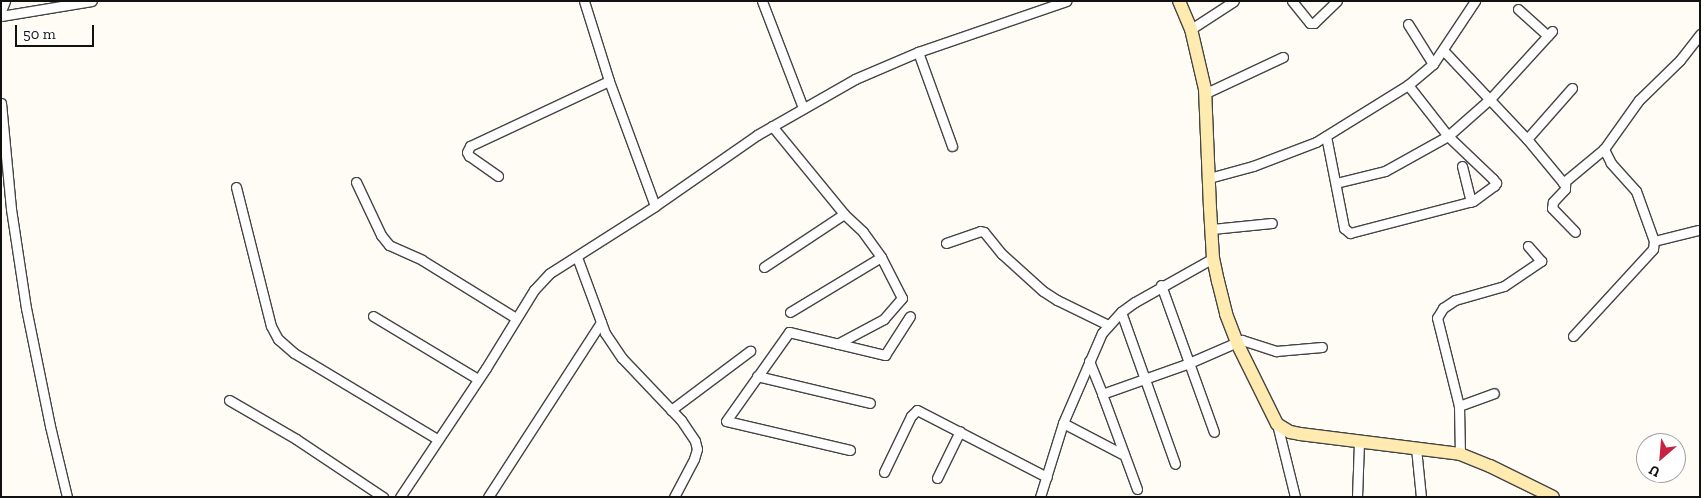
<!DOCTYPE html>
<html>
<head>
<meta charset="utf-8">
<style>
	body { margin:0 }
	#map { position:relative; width:1701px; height:498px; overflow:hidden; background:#fffbf5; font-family:"Zilla Slab",serif }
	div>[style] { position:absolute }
	.roads { filter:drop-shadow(1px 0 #444) drop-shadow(-1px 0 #444) drop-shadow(0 1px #444) drop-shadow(0 -1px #444) }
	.street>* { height:9px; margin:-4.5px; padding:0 4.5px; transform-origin:4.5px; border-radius:4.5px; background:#fff }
	.secondary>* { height:12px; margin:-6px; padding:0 6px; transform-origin:6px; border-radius:6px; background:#ffebb0 }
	span { translate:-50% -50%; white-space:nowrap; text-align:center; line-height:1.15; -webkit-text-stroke:5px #fff; paint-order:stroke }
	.frame { position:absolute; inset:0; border:2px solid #111; pointer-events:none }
	.north { position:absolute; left:1636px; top:433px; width:50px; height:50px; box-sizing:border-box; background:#fff; border:1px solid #a0a0a0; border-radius:50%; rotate:207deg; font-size:14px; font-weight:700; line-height:20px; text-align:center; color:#111 }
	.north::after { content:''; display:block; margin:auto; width:18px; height:22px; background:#c82242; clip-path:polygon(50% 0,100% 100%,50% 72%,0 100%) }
	.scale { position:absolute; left:15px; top:25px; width:79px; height:22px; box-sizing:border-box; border:2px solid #111; border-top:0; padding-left:6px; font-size:15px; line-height:18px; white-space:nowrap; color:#111; -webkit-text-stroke:4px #fff; paint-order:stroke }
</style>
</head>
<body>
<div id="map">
	<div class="roads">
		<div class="street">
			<div style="left:584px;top:1px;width:84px;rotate:72.6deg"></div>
			<div style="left:609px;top:81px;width:133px;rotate:69.8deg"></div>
			<div style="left:762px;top:1px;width:115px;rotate:69deg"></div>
			<div style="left:1292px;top:1px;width:28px;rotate:51deg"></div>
			<div style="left:1310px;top:23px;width:4px"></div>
			<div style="left:1314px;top:23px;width:32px;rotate:-44deg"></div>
			<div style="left:1518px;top:9px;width:40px;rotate:42deg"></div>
			<div style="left:1px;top:11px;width:11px;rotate:-68deg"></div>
			<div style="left:1px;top:16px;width:92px;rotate:-9.4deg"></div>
			<div style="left:1408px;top:24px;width:47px;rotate:58deg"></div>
			<div style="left:1191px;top:29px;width:51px;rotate:-33.1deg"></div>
			<div style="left:1443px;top:50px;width:122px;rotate:46.7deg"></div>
			<div style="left:1527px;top:139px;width:68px;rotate:-48.6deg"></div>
			<div style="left:918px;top:52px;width:100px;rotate:70.1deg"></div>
			<div style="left:1206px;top:93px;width:85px;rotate:-25.1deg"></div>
			<div style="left:1px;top:103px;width:106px;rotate:84.6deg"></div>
			<div style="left:11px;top:209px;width:100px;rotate:81.4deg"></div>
			<div style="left:26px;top:308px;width:120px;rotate:78.5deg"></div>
			<div style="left:50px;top:426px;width:73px;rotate:76.5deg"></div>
			<div style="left:772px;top:126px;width:114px;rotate:50.7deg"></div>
			<div style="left:844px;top:214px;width:26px;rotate:43deg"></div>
			<div style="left:863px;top:232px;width:31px;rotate:54deg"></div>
			<div style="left:881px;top:257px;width:46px;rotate:62.9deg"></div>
			<div style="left:902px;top:298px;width:28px;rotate:131deg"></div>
			<div style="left:884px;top:319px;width:53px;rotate:152deg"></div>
			<div style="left:1326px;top:136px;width:94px;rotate:78.9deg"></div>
			<div style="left:1344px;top:228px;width:8px;rotate:40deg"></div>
			<div style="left:1350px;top:233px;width:127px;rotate:-14.6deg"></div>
			<div style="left:1473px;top:201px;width:26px;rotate:-36deg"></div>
			<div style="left:1494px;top:186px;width:4px;rotate:-56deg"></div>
			<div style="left:1496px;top:183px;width:5px;rotate:-127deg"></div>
			<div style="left:1493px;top:179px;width:62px;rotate:-136.3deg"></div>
			<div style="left:1448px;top:136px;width:65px;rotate:-128.1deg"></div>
			<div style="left:1527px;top:139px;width:60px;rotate:50.4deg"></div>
			<div style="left:1565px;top:185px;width:4px;rotate:90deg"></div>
			<div style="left:1565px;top:189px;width:18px;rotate:133deg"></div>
			<div style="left:1553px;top:202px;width:6px;rotate:99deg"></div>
			<div style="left:1552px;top:208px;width:33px;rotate:46deg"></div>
			<div style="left:1462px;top:166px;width:37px;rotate:76deg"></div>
			<div style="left:498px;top:176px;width:35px;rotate:-145deg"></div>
			<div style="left:469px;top:156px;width:4px;rotate:-117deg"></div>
			<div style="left:467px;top:152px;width:7px;rotate:-63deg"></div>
			<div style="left:470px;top:146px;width:153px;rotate:-25.1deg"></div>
			<div style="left:1209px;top:178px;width:46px;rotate:-15.3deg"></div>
			<div style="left:1253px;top:166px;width:67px;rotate:-20.9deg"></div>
			<div style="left:1316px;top:142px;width:108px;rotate:-31.8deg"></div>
			<div style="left:1408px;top:85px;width:33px;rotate:-40deg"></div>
			<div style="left:1433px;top:64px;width:76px;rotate:-56.3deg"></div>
			<div style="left:356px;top:182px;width:59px;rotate:64.7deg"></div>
			<div style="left:381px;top:235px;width:13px;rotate:51deg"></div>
			<div style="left:389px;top:245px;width:36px;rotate:24deg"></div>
			<div style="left:422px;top:260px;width:110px;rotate:31.7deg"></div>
			<div style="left:1336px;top:183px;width:50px;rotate:-13.8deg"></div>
			<div style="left:1385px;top:171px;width:72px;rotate:-29.1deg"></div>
			<div style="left:1448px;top:136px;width:56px;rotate:-41.4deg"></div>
			<div style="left:1490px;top:99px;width:92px;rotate:-47.6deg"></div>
			<div style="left:1563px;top:183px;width:53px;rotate:-39.7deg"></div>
			<div style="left:236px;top:187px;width:143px;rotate:75.9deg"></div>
			<div style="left:271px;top:326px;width:15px;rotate:62deg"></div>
			<div style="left:278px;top:339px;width:21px;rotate:41deg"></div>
			<div style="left:294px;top:353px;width:167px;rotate:31deg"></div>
			<div style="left:1212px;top:229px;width:60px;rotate:-5.7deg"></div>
			<div style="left:1654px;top:241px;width:45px;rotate:-14deg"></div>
			<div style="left:946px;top:243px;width:36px;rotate:-19deg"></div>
			<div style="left:980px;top:231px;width:4px;rotate:14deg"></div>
			<div style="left:984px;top:232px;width:28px;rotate:51deg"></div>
			<div style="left:1002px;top:254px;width:55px;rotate:42.1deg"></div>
			<div style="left:1043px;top:291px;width:17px;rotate:33deg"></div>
			<div style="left:1057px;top:300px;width:57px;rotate:26.1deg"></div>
			<div style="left:764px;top:267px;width:96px;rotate:-33.5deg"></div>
			<div style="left:1161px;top:285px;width:156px;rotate:70.2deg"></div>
			<div style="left:790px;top:312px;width:106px;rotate:-31.1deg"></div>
			<div style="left:1121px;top:312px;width:161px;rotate:70.4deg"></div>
			<div style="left:373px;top:316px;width:122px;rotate:31deg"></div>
			<div style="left:601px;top:322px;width:12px;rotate:70deg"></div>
			<div style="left:605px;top:333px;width:30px;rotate:56deg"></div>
			<div style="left:622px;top:358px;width:86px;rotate:46.4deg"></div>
			<div style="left:681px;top:420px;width:25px;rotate:56deg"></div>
			<div style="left:695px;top:441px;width:8px;rotate:76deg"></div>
			<div style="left:697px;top:449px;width:10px;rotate:107deg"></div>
			<div style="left:694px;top:459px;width:43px;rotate:117.8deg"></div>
			<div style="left:1573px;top:336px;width:118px;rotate:-47.4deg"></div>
			<div style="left:1653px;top:249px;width:8px;rotate:-83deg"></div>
			<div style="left:1654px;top:241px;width:53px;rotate:-109.8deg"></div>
			<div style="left:1636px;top:191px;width:38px;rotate:-132deg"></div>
			<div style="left:1611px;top:163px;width:16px;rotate:-117deg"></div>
			<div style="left:1604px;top:149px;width:60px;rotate:-54.5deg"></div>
			<div style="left:1639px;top:100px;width:57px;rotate:-44.3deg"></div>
			<div style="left:1680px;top:60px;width:33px;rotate:-52deg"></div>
			<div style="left:1089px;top:361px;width:35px;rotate:68deg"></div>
			<div style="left:757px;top:376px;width:116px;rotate:13.4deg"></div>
			<div style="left:229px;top:400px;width:78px;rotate:30.2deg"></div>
			<div style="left:296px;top:439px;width:105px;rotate:33.7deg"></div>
			<div style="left:1459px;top:406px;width:37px;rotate:-20deg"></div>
			<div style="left:671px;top:410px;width:99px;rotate:-36.8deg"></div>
			<div style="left:1063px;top:423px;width:69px;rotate:27.7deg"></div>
			<div style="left:1277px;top:424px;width:75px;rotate:76.1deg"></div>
			<div style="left:1416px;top:448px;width:49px;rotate:84.2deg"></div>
			<div style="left:850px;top:450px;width:127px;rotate:-166.8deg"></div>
			<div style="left:726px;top:421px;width:109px;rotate:-54.7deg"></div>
			<div style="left:789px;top:332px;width:99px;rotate:13.5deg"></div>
			<div style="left:885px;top:355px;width:46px;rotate:-57.3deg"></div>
			<div style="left:1460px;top:454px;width:48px;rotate:-91.2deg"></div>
			<div style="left:1459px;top:406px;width:91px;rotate:-104deg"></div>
			<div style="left:1437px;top:318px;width:12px;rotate:-59deg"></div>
			<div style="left:1443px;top:308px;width:14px;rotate:-34deg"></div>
			<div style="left:1455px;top:300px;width:51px;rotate:-15.9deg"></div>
			<div style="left:1504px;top:286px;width:45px;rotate:-34deg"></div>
			<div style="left:1541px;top:261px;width:20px;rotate:-131deg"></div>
			<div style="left:884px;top:472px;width:62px;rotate:-64.3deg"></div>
			<div style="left:911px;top:416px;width:8px;rotate:-45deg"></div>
			<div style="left:917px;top:410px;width:146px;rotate:27.3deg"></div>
			<div style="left:937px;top:478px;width:52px;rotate:-63.9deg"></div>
			<div style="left:1137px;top:489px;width:101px;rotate:-110.2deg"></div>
			<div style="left:1102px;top:394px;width:92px;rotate:-19.6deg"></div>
			<div style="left:1189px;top:363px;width:58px;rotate:-23.5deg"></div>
			<div style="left:1242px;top:340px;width:36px;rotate:18deg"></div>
			<div style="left:1276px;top:351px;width:46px;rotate:-5deg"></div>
			<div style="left:400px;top:497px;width:155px;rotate:-56.3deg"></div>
			<div style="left:486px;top:368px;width:92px;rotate:-58.4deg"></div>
			<div style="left:534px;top:290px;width:23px;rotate:-47deg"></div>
			<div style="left:550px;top:273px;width:125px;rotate:-32.5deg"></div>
			<div style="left:655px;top:206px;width:124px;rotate:-34.8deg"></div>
			<div style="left:757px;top:135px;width:113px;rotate:-29.7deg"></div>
			<div style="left:855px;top:79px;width:69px;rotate:-23.2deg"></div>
			<div style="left:918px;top:52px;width:157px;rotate:-19deg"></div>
			<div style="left:488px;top:497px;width:208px;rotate:-57.1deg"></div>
			<div style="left:601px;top:322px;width:69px;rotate:-110.3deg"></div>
			<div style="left:1040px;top:497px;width:77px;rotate:-72.7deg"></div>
			<div style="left:1063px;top:423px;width:98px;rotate:-66.6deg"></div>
			<div style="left:1102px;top:333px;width:28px;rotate:-48deg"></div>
			<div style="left:1121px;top:312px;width:17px;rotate:-36deg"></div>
			<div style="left:1135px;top:302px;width:90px;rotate:-29.4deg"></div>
			<div style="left:1357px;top:497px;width:55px;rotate:-87.9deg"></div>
		</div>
		<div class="secondary">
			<div style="left:1179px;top:1px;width:30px;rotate:67deg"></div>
			<div style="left:1191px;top:29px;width:62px;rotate:76.9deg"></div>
			<div style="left:1205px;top:89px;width:119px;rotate:87.6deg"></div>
			<div style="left:1210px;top:208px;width:50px;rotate:86.6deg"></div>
			<div style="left:1213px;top:258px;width:24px;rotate:78deg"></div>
			<div style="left:1218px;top:281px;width:34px;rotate:76deg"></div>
			<div style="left:1226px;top:314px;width:31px;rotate:69deg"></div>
			<div style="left:1237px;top:343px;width:90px;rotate:63.7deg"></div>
			<div style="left:1277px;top:424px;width:15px;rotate:32deg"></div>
			<div style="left:1290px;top:432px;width:10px;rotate:11deg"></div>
			<div style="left:1300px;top:434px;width:161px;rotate:7.1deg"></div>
			<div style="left:1460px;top:454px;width:32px;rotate:22deg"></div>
			<div style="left:1490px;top:466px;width:70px;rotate:26.2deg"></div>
		</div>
	</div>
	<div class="frame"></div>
	<div class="north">U</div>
	<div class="scale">50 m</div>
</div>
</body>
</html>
